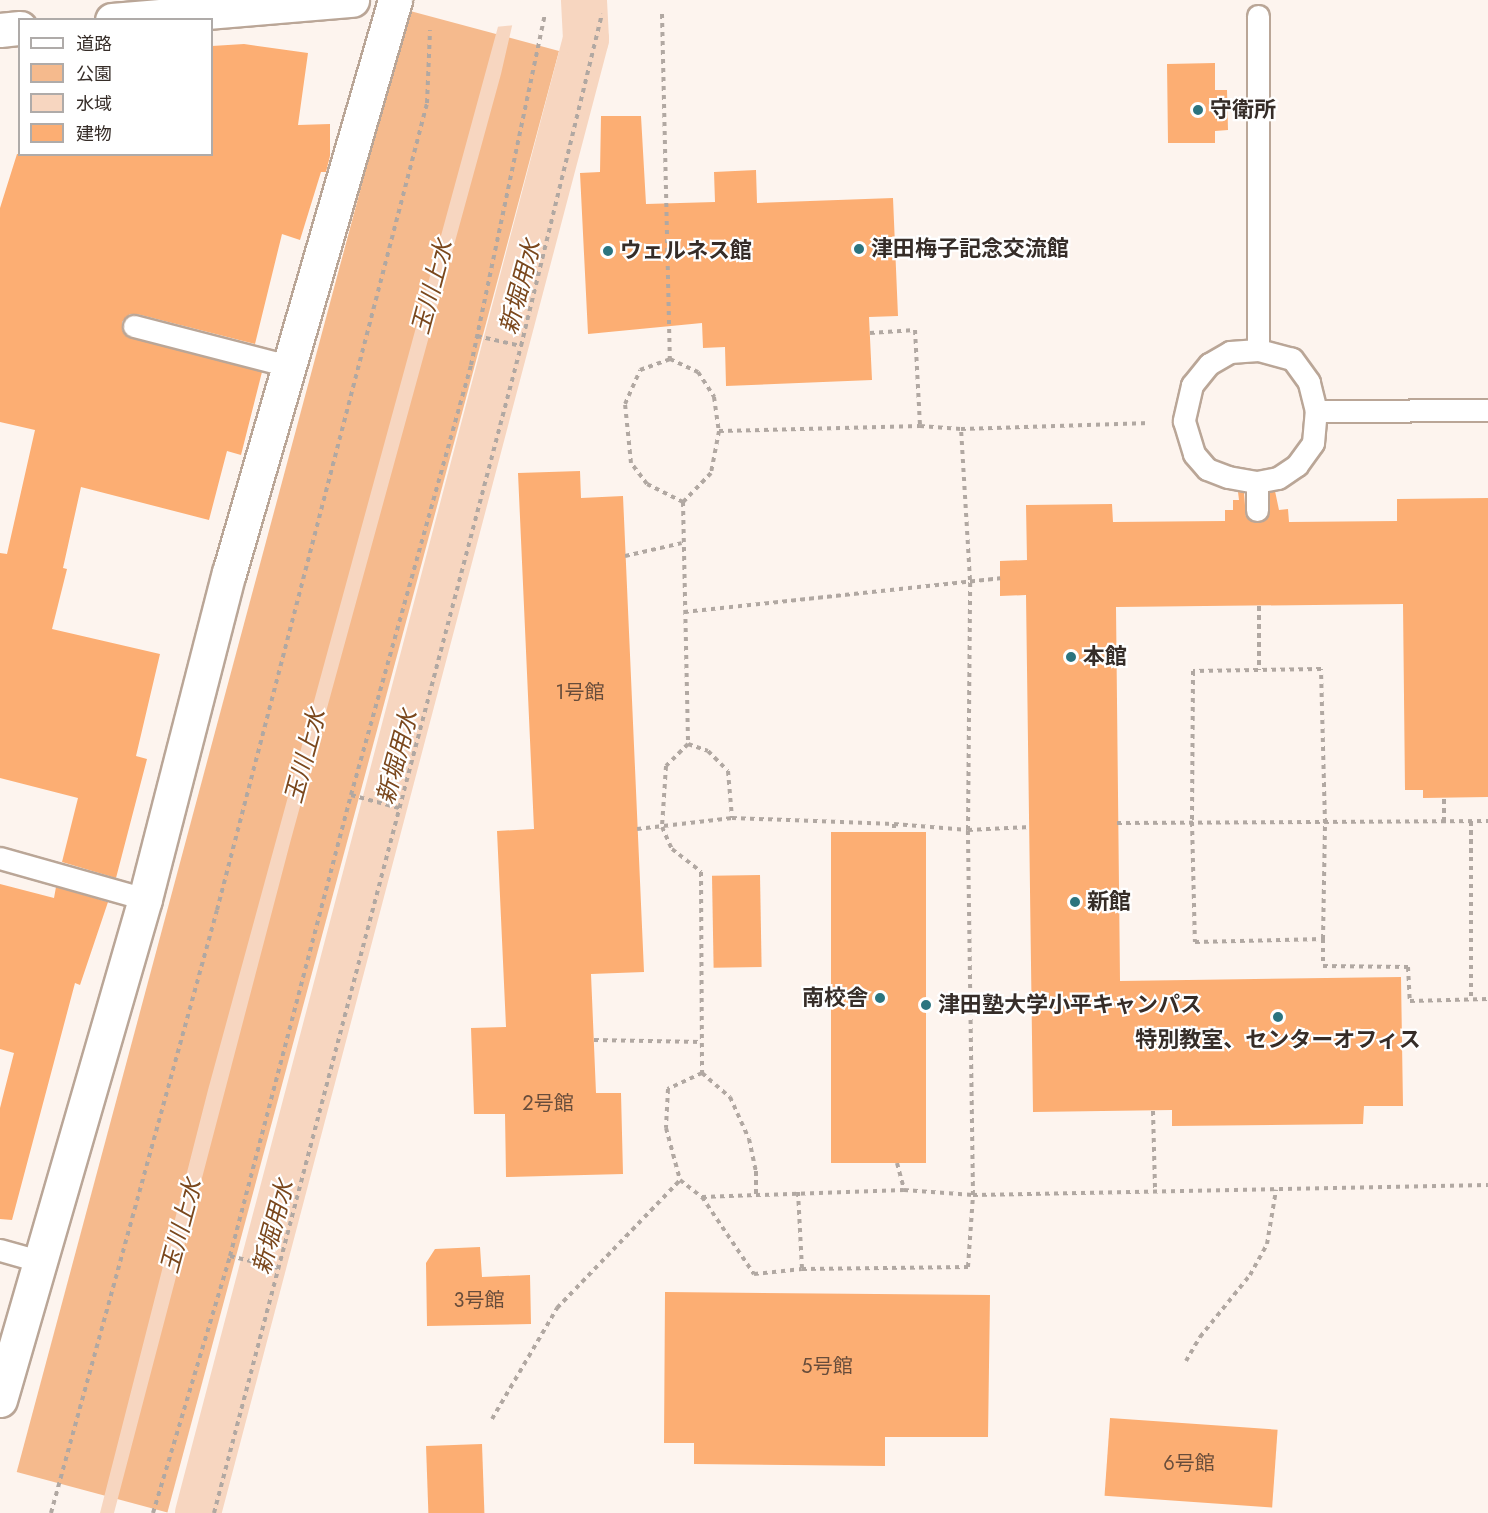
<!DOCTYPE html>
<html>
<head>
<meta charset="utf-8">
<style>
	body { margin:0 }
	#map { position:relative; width:1488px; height:1513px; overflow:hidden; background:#fdf4ee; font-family:Jost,"Noto Sans JP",sans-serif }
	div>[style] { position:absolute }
	.green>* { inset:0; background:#f5ba8d; transform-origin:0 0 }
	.water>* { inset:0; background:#f7d6c0 }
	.pier>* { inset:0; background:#fdf4ee }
	.canal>* { height:46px; margin:-23px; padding:0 23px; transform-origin:23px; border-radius:23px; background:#f7d6c0 }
	.building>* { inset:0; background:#fcae73; transform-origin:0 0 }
	.path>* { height:4px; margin-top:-2px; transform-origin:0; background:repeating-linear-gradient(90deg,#b1a8a2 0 4.5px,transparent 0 9px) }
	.roads { filter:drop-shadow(2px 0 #baa697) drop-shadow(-2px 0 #baa697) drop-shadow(0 2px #baa697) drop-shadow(0 -2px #baa697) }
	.lane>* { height:21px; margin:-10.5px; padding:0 10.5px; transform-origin:10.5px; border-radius:10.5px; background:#fff }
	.street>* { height:33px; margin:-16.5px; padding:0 16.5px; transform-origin:16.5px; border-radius:16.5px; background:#fff }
	.primary>* { height:33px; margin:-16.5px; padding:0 16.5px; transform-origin:16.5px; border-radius:16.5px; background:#fff }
	.dots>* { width:16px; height:16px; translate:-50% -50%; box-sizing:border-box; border:3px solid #fff; border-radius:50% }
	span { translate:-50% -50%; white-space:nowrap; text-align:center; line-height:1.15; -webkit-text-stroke:4.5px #fff; paint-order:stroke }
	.number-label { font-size:20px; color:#684d3b }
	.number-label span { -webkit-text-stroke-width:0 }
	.poi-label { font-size:22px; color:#362d28; font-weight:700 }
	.left { translate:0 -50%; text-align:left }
	.right { translate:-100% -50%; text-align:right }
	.water-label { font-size:24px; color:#7a471c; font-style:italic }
	.legend { position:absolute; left:18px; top:18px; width:195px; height:138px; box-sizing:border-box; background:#fff; border:2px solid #afaba9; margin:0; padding:8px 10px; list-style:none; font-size:18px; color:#362d28 }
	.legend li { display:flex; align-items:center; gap:12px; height:30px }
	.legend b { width:30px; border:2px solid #afaba9 }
</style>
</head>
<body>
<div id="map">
	<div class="green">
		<div style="left:559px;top:51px;width:1513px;height:156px;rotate:105deg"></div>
	</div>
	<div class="water">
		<div style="clip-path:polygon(518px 0,501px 74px,290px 843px,114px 1513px,100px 1513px,208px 1090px,499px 23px)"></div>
	</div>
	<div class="pier">
		<div style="clip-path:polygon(501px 0,521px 0,516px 25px,495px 27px)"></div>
	</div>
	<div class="canal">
		<div style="left:198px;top:1513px;width:1524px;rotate:-75.25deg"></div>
		<div style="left:586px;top:39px;width:39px;rotate:-93deg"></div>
	</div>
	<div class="building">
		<div style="clip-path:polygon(244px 44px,308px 53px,298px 125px,330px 124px,330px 156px,326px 172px,321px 172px,300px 240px,282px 234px,255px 344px,137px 314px,130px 314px,122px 322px,122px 330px,131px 338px,262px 372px,241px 455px,227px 451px,209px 520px,81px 487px,63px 568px,67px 569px,52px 629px,160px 654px,136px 756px,147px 759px,116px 878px,62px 862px,78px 798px,0 778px,0 553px,7px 554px,35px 430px,0 422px,0 208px,17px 154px,212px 154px,212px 46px)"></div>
		<div style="clip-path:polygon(1215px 63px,1215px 90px,1227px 90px,1228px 130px,1215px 131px,1215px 143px,1168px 143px,1167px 64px)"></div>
		<div style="clip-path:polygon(601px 116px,641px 116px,646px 204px,715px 202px,714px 172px,756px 170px,757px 203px,893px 198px,898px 316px,869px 317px,872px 380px,726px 386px,725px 347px,703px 348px,702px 323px,588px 334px,580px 173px,600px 172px)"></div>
		<div style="clip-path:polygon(580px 471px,581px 498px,623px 496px,644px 972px,591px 974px,596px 1093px,621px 1093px,623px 1174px,506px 1177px,505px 1114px,474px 1114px,471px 1028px,506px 1027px,497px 831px,534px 829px,518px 473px)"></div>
		<div style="clip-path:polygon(1275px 491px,1279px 510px,1288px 509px,1289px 522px,1397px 521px,1397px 499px,1488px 498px,1488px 797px,1423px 798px,1423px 790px,1405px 790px,1403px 604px,1116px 607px,1120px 981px,1401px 977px,1403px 1106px,1364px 1106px,1363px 1124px,1172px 1126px,1172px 1110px,1033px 1112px,1026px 595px,1000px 596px,1000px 561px,1027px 560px,1026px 505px,1112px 504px,1113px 522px,1225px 521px,1225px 510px,1233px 510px,1233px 500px,1239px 500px,1238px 492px,1244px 493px,1246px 517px,1258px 523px,1268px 516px,1270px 493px)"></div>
		<div style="left:926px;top:832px;width:331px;height:95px;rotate:90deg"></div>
		<div style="left:760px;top:875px;width:92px;height:48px;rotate:89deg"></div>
		<div style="clip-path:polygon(0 884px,54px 898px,56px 887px,108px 902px,80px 985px,75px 983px,12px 1220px,0 1219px,0 1108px,14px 1053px,0 1049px)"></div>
		<div style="clip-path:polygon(480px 1247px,482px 1277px,530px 1275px,531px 1324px,427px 1326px,426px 1263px,435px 1249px)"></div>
		<div style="clip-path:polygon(665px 1292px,990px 1295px,988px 1437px,885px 1437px,885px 1466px,694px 1464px,694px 1443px,664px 1443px)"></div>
		<div style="left:1110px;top:1418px;width:168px;height:78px;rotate:4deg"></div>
		<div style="left:482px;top:1444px;width:69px;height:56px;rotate:88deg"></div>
	</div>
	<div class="path">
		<div style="left:662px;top:14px;width:345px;rotate:88.7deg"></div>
		<div style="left:870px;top:333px;width:45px;rotate:-3.8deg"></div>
		<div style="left:915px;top:330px;width:96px;rotate:87deg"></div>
		<div style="left:477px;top:336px;width:45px;rotate:12.8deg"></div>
		<div style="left:719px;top:431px;width:201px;rotate:-1.4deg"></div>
		<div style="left:920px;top:426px;width:41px;rotate:4.2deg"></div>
		<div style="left:961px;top:429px;width:189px;rotate:-1.8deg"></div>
		<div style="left:683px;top:502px;width:40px;rotate:-153.4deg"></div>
		<div style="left:647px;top:484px;width:26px;rotate:-127deg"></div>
		<div style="left:631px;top:463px;width:59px;rotate:-95.8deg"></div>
		<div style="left:625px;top:404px;width:37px;rotate:-66deg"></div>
		<div style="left:640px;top:370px;width:32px;rotate:-20deg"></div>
		<div style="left:670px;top:359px;width:31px;rotate:25deg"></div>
		<div style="left:698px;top:372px;width:30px;rotate:57deg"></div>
		<div style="left:714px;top:397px;width:34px;rotate:82deg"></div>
		<div style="left:719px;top:431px;width:43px;rotate:100.8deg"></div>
		<div style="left:711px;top:473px;width:40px;rotate:134deg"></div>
		<div style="left:683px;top:502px;width:242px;rotate:88.8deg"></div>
		<div style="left:688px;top:744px;width:31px;rotate:135deg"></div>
		<div style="left:666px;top:766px;width:61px;rotate:93.8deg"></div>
		<div style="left:662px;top:827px;width:24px;rotate:66deg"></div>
		<div style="left:672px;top:849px;width:37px;rotate:38deg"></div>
		<div style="left:701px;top:872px;width:201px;rotate:89.7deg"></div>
		<div style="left:702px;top:1073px;width:38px;rotate:155deg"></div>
		<div style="left:668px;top:1089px;width:39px;rotate:93deg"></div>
		<div style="left:666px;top:1128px;width:54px;rotate:74.9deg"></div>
		<div style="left:680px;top:1180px;width:28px;rotate:38deg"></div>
		<div style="left:702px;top:1197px;width:93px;rotate:56deg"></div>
		<div style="left:754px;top:1274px;width:48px;rotate:-5.9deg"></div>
		<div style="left:802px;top:1269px;width:166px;rotate:-0.7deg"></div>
		<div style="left:968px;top:1267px;width:72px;rotate:-86deg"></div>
		<div style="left:973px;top:1195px;width:365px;rotate:-90.8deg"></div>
		<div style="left:968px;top:830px;width:250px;rotate:-89.5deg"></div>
		<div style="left:970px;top:580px;width:151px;rotate:-93.4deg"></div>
		<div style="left:625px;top:556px;width:58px;rotate:-12.8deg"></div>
		<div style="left:1259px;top:606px;width:64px;rotate:90deg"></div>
		<div style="left:684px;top:612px;width:318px;rotate:-6.1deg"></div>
		<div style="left:688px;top:744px;width:21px;rotate:19deg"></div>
		<div style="left:708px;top:751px;width:28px;rotate:45deg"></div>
		<div style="left:728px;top:771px;width:47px;rotate:85.1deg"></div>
		<div style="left:351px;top:795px;width:50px;rotate:15.2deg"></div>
		<div style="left:1471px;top:821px;width:178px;rotate:90deg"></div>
		<div style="left:1444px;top:822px;width:24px;rotate:-90deg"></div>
		<div style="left:1117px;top:823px;width:371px;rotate:-0.3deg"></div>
		<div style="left:894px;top:824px;width:9px;rotate:90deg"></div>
		<div style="left:637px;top:829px;width:96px;rotate:-6.6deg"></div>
		<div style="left:732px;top:818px;width:162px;rotate:2.1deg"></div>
		<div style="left:894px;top:824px;width:74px;rotate:4.6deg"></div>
		<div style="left:968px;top:830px;width:62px;rotate:-2.8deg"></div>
		<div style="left:1323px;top:939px;width:116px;rotate:-89deg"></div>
		<div style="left:1325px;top:823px;width:154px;rotate:-91.5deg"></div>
		<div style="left:1321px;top:669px;width:128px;rotate:179.1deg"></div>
		<div style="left:1193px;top:671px;width:151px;rotate:90.4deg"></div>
		<div style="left:1192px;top:822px;width:120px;rotate:88.6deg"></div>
		<div style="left:1195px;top:942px;width:128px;rotate:-1.3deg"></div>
		<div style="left:1323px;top:939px;width:27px;rotate:90deg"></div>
		<div style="left:1323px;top:966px;width:85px;rotate:0.7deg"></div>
		<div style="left:1408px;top:967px;width:34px;rotate:87deg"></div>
		<div style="left:1410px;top:1001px;width:78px;rotate:-1.5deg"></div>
		<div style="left:594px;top:1040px;width:108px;rotate:1.1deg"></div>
		<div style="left:702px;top:1073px;width:37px;rotate:41deg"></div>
		<div style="left:730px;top:1097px;width:46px;rotate:65.7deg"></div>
		<div style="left:749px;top:1139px;width:33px;rotate:78deg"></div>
		<div style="left:756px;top:1171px;width:23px;rotate:90deg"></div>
		<div style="left:1153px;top:1111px;width:79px;rotate:88.5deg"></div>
		<div style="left:897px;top:1163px;width:28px;rotate:75deg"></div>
		<div style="left:798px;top:1192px;width:77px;rotate:87deg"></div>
		<div style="left:702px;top:1197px;width:202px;rotate:-2deg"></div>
		<div style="left:904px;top:1190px;width:69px;rotate:4.1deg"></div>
		<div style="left:973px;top:1195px;width:515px;rotate:-1.11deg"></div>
		<div style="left:230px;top:1256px;width:49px;rotate:14deg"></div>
		<div style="left:1186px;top:1361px;width:28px;rotate:-60deg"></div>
		<div style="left:1200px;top:1337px;width:80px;rotate:-51.1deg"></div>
		<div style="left:1250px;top:1275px;width:35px;rotate:-61deg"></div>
		<div style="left:1267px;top:1244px;width:55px;rotate:-80.5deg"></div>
		<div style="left:492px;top:1419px;width:129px;rotate:-59.6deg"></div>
		<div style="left:557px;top:1308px;width:178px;rotate:-46.1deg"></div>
		<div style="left:51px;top:1513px;width:625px;rotate:-74.61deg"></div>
		<div style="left:217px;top:910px;width:834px;rotate:-75.41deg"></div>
		<div style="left:427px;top:103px;width:73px;rotate:-87.6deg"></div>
		<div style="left:153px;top:1513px;width:268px;rotate:-73.3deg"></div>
		<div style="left:230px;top:1256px;width:477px;rotate:-75.3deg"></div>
		<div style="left:351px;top:795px;width:446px;rotate:-74.4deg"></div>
		<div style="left:471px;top:365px;width:358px;rotate:-78.1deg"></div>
		<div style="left:214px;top:1513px;width:1207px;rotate:-75.26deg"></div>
		<div style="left:521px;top:346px;width:342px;rotate:-76.3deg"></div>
	</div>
	<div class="roads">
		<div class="lane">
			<div style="left:1258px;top:16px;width:334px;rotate:90deg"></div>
			<div style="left:134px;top:326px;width:160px;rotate:14.5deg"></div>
			<div style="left:1316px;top:411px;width:172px;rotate:-0.3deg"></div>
			<div style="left:1257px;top:510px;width:28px;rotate:-90deg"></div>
			<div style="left:1257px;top:482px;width:21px;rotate:-11deg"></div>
			<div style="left:1278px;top:478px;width:23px;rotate:-34deg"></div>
			<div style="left:1297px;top:465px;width:27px;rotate:-54deg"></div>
			<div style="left:1313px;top:443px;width:32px;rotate:-85deg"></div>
			<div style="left:1316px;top:411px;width:30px;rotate:-104deg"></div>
			<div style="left:1309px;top:382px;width:29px;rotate:-126deg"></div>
			<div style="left:1292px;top:359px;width:35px;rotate:-165deg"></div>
			<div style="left:1258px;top:350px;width:28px;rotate:176deg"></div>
			<div style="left:1230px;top:352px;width:24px;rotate:150deg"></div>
			<div style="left:1209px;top:364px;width:27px;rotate:129deg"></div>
			<div style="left:1192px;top:385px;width:37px;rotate:103deg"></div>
			<div style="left:1184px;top:421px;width:34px;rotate:73deg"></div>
			<div style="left:1194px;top:454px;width:20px;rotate:49deg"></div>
			<div style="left:1207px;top:469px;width:22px;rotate:21deg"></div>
			<div style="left:1228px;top:477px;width:29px;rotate:10deg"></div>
			<div style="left:0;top:858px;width:151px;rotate:15.8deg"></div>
			<div style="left:0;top:1250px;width:41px;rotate:15.8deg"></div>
		</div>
		<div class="street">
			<div style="left:0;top:1400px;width:522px;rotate:-73.86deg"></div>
			<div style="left:145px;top:899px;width:337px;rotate:-75.6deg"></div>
			<div style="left:229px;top:573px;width:597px;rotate:-73.84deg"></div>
		</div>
		<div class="primary">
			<div style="left:112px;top:20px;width:241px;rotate:-4.8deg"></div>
			<div style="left:0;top:30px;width:20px;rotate:-6deg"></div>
		</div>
	</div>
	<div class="dots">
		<div style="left:1198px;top:110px;background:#2c747e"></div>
		<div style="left:859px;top:249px;background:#2c747e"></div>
		<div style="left:608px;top:251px;background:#2c747e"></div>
		<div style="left:1071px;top:657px;background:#2c747e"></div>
		<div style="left:1075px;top:902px;background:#2c747e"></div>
		<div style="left:880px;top:998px;background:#2c747e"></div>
		<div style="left:926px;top:1005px;background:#2c747e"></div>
		<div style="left:1278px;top:1017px;background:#2c747e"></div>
	</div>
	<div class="number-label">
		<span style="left:580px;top:692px">1号館</span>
		<span style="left:548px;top:1103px">2号館</span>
		<span style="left:479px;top:1300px">3号館</span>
		<span style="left:827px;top:1366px">5号館</span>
		<span style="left:1189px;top:1463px">6号館</span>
	</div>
	<div class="poi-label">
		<span class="left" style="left:1210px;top:110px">守衛所</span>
		<span class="left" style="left:871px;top:249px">津田梅子記念交流館</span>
		<span class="left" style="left:620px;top:251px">ウェルネス館</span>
		<span class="left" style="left:1083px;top:657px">本館</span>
		<span class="left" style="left:1087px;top:902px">新館</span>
		<span class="right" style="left:868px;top:998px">南校舎</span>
		<span class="left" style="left:938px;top:1005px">津田塾大学小平キャンパス</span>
		<span style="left:1278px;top:1040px">特別教室、センターオフィス</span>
	</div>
	<div class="water-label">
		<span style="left:432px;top:287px;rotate:-75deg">玉川上水</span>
		<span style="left:520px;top:287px;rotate:-75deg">新堀用水</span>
		<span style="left:305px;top:756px;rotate:-75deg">玉川上水</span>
		<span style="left:397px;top:757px;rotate:-75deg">新堀用水</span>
		<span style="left:181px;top:1226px;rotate:-75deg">玉川上水</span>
		<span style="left:273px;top:1227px;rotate:-75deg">新堀用水</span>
	</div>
	<ul class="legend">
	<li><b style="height:8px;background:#fff"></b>道路</li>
	<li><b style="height:16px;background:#f5ba8d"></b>公園</li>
	<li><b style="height:16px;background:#f7d6c0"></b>水域</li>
	<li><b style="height:16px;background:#fcae73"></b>建物</li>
	</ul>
</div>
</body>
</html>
